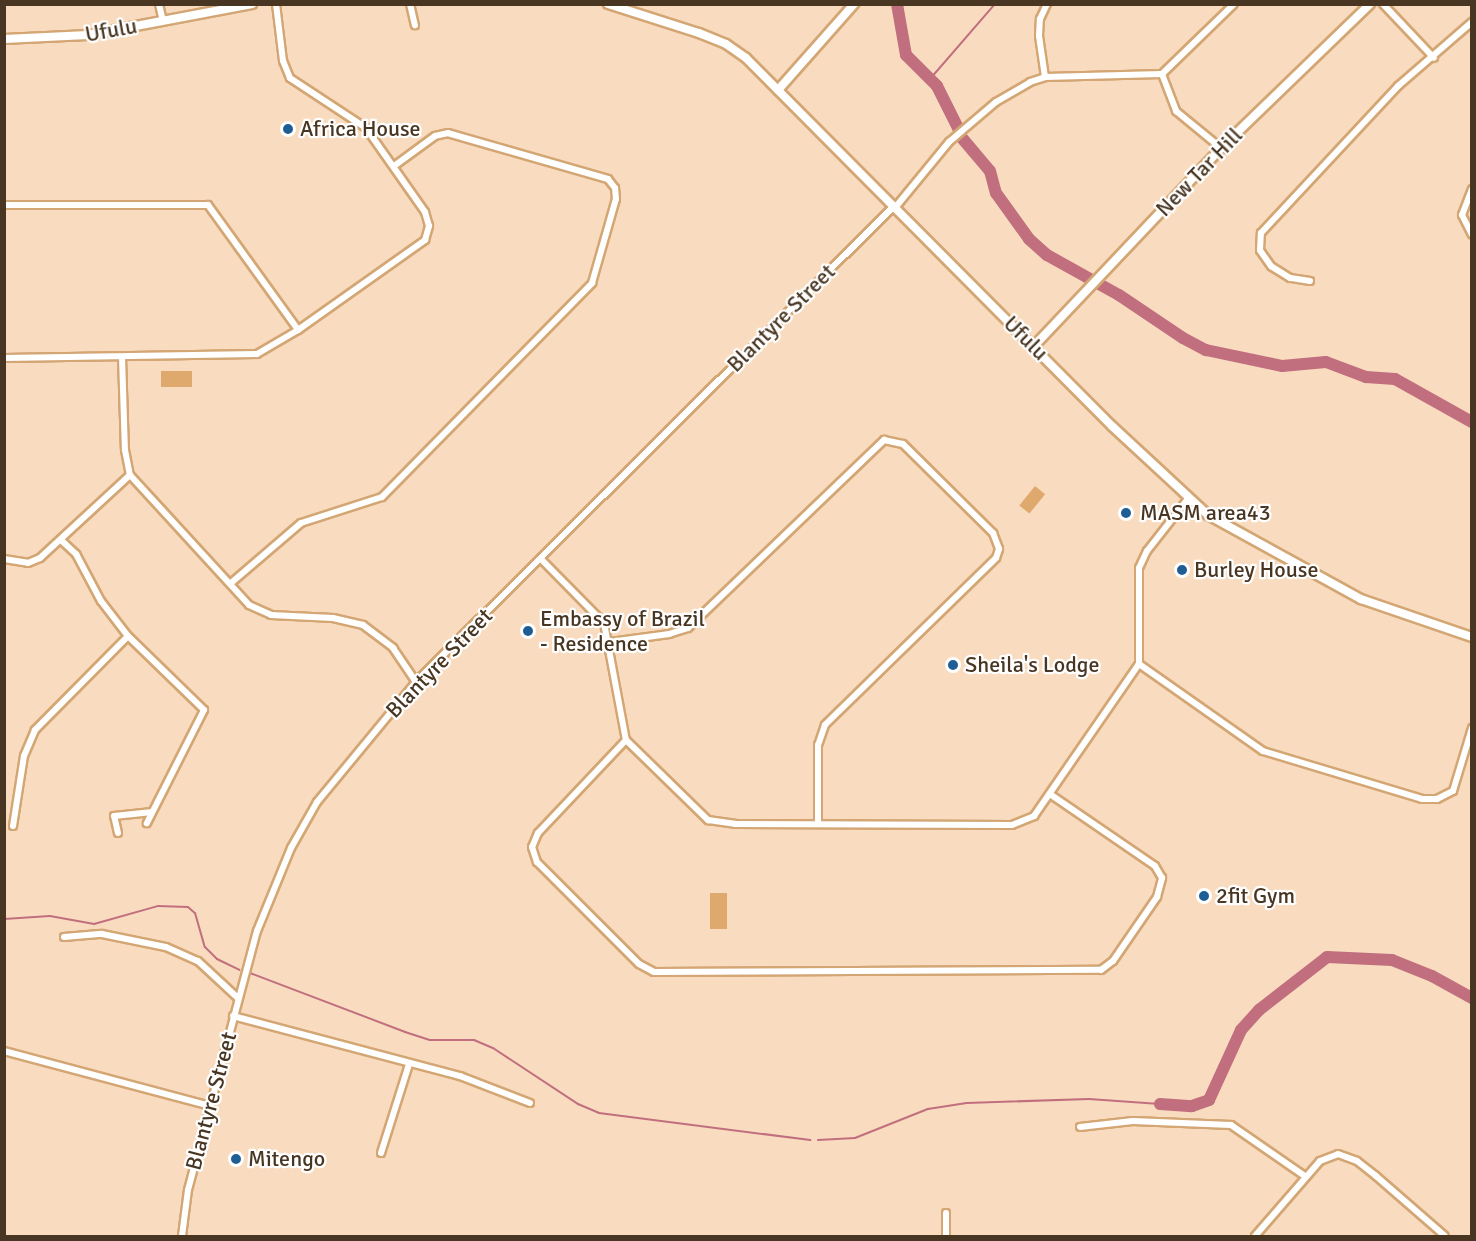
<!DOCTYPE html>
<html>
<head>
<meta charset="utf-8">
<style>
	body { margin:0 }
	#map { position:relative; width:1476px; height:1241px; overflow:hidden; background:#f9dcbf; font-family:Signika,sans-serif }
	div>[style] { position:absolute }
	.green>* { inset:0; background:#dfa96e; transform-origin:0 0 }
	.stream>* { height:2px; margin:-1px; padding:0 1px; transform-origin:1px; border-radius:1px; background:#c16f7f }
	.river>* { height:12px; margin:-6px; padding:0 6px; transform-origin:6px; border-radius:6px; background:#c16f7f }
	.roads { filter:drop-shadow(2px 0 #d3a674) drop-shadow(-2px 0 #d3a674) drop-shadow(0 2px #d3a674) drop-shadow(0 -2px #d3a674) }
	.minor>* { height:6px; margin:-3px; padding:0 3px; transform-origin:3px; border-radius:3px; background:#fff }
	.tertiary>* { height:8px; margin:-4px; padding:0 4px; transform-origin:4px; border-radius:4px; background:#fff }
	.dots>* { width:16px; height:16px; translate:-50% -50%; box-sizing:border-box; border:3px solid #fff; border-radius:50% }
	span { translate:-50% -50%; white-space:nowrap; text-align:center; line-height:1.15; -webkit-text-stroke:4.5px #fff; paint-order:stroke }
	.street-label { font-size:22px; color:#493622 }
	.poi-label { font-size:22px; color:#493622 }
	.left { translate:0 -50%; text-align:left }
	.frame { position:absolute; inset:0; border:6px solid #493622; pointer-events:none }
</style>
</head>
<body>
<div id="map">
	<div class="green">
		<div style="left:161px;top:371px;width:31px;height:16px"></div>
		<div style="left:1035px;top:486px;width:13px;height:25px;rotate:39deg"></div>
		<div style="left:710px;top:893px;width:17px;height:36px"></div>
	</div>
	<div class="stream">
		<div style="left:930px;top:79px;width:99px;rotate:-49.1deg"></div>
		<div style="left:4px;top:919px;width:46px;rotate:-3.7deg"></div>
		<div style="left:50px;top:916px;width:45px;rotate:10.3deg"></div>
		<div style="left:94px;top:924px;width:66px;rotate:-15.7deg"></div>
		<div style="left:158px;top:906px;width:30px;rotate:2deg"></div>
		<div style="left:188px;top:907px;width:9px;rotate:41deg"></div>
		<div style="left:195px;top:913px;width:35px;rotate:74deg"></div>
		<div style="left:205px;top:947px;width:17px;rotate:45deg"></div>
		<div style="left:217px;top:959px;width:25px;rotate:26deg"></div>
		<div style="left:250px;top:973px;width:166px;rotate:20.8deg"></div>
		<div style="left:405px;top:1032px;width:26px;rotate:18deg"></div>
		<div style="left:430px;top:1040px;width:44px"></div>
		<div style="left:474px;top:1040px;width:21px;rotate:23deg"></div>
		<div style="left:493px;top:1048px;width:102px;rotate:33.4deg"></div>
		<div style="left:578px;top:1104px;width:23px;rotate:23deg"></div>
		<div style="left:599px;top:1113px;width:213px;rotate:7.3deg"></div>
		<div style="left:818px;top:1140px;width:37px;rotate:-3deg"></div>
		<div style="left:855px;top:1138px;width:79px;rotate:-21.7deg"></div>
		<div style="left:928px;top:1109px;width:39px;rotate:-9deg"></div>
		<div style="left:967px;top:1103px;width:122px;rotate:-1.9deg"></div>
		<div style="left:1089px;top:1099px;width:71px;rotate:4deg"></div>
	</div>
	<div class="river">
		<div style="left:897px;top:4px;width:52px;rotate:80deg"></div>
		<div style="left:906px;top:55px;width:44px;rotate:45deg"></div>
		<div style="left:937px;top:86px;width:51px;rotate:63.4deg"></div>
		<div style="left:962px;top:138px;width:43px;rotate:49.7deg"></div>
		<div style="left:990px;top:171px;width:23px;rotate:75deg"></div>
		<div style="left:996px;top:193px;width:57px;rotate:54.3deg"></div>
		<div style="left:1029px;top:239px;width:24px;rotate:42deg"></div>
		<div style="left:1047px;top:255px;width:82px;rotate:29.1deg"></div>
		<div style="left:1119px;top:295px;width:77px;rotate:33.9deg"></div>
		<div style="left:1183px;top:338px;width:26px;rotate:28deg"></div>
		<div style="left:1206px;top:350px;width:78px;rotate:11.9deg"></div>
		<div style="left:1282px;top:366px;width:44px;rotate:-5.2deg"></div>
		<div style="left:1326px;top:362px;width:43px;rotate:20.6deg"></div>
		<div style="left:1366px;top:377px;width:29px;rotate:4deg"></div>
		<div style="left:1395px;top:379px;width:88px;rotate:29.2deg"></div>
		<div style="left:1160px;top:1104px;width:32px;rotate:4deg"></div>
		<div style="left:1192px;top:1106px;width:18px;rotate:-19deg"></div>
		<div style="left:1209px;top:1100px;width:77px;rotate:-65.4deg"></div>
		<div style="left:1241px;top:1030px;width:27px;rotate:-48deg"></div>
		<div style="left:1259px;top:1010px;width:86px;rotate:-37.9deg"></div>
		<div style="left:1327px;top:957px;width:65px;rotate:2.6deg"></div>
		<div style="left:1392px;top:960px;width:43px;rotate:21.8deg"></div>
		<div style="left:1432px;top:976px;width:46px;rotate:28.8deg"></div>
	</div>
	<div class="roads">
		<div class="minor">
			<div style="left:159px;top:4px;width:17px;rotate:77deg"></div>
			<div style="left:410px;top:4px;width:22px;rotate:77deg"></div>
			<div style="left:1383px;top:4px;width:74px;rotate:46.6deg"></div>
			<div style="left:1162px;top:74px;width:40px;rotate:69deg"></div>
			<div style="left:1176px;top:111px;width:58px;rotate:39.4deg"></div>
			<div style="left:1045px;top:77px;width:41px;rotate:-98.3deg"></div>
			<div style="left:1039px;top:36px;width:17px;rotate:-87deg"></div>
			<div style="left:1040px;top:19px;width:17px;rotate:-65deg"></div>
			<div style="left:1472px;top:189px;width:28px;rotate:111deg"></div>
			<div style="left:1462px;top:215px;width:22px;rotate:63deg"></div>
			<div style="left:4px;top:205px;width:204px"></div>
			<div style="left:208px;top:205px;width:154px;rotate:54.2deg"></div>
			<div style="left:894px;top:209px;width:87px;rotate:-50.6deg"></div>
			<div style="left:949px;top:142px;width:62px;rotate:-40.4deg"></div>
			<div style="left:996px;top:102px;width:39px;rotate:-30deg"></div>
			<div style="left:1030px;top:82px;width:16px;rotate:-18deg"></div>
			<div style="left:1045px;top:77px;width:117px;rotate:-1.5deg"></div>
			<div style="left:1162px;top:74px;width:100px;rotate:-44.2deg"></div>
			<div style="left:1310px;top:281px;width:20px;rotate:-171deg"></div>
			<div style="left:1290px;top:278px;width:22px;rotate:-148deg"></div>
			<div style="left:1271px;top:266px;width:19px;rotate:-125deg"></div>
			<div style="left:1260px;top:250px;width:17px;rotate:-87deg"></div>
			<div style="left:1261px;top:233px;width:201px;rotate:-47deg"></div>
			<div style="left:1398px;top:86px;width:98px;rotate:-40.9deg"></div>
			<div style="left:122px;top:357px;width:93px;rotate:88.2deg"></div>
			<div style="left:125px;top:450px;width:25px;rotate:79deg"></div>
			<div style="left:130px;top:475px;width:176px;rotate:47.5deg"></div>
			<div style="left:249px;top:605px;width:24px;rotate:24deg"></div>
			<div style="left:271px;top:615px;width:62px;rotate:2.8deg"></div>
			<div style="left:333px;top:618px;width:31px;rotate:13deg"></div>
			<div style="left:363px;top:625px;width:38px;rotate:37deg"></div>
			<div style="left:393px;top:648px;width:41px;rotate:55.9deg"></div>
			<div style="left:4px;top:358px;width:253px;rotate:-0.9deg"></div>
			<div style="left:257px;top:354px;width:48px;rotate:-30.3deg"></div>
			<div style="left:298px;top:330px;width:156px;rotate:-35.3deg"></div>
			<div style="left:425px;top:240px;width:15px;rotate:-74deg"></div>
			<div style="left:429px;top:226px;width:15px;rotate:-106deg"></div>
			<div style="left:425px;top:212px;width:103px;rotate:-125.1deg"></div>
			<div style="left:366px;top:128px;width:91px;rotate:-146.7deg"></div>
			<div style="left:290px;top:78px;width:18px;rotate:-112deg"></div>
			<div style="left:283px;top:61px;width:57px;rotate:-97deg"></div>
			<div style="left:61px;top:540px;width:21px;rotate:43deg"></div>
			<div style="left:76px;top:554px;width:53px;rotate:62deg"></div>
			<div style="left:101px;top:601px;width:44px;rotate:52.4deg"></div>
			<div style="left:128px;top:636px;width:106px;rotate:44.2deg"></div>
			<div style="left:204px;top:710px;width:127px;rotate:116.8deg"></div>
			<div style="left:4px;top:559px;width:24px;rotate:9deg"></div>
			<div style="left:28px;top:563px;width:13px;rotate:-23deg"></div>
			<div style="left:40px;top:558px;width:122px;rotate:-42.7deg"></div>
			<div style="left:541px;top:559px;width:90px;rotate:45.5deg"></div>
			<div style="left:604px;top:623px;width:119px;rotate:79.4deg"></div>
			<div style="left:626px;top:740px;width:115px;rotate:44.3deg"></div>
			<div style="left:708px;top:820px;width:27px;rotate:8deg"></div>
			<div style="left:735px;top:824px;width:277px;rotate:0.2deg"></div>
			<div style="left:1012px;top:825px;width:24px;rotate:-22deg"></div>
			<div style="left:1034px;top:816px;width:185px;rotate:-55.4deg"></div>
			<div style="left:1139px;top:664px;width:96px;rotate:-90deg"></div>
			<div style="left:1139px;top:568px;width:19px;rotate:-65deg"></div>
			<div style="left:1147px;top:551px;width:65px;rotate:-51.9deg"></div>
			<div style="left:231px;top:583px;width:92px;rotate:-40.6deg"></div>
			<div style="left:301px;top:523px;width:85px;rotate:-17.8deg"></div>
			<div style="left:382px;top:497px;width:300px;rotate:-45.5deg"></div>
			<div style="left:592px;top:283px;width:87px;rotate:-74.1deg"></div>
			<div style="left:616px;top:199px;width:11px;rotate:-95deg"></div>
			<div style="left:615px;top:188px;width:11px;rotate:-128deg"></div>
			<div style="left:608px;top:179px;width:166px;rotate:-164deg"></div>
			<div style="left:448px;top:133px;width:13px;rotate:167deg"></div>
			<div style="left:435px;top:136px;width:51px;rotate:143.8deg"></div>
			<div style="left:610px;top:642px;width:60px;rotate:-7.7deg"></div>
			<div style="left:669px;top:634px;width:20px;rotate:-18deg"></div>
			<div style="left:688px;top:628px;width:272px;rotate:-43.8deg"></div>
			<div style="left:884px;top:440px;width:19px;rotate:12deg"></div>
			<div style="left:903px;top:444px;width:127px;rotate:44.7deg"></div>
			<div style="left:993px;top:533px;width:17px;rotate:69deg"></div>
			<div style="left:999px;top:549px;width:9px;rotate:108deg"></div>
			<div style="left:996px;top:558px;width:239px;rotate:135.7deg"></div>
			<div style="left:825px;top:725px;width:21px;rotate:109deg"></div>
			<div style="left:818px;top:745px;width:78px;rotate:90deg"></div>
			<div style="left:1139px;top:664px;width:151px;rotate:35.1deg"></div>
			<div style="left:1263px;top:751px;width:166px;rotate:16.8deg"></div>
			<div style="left:1422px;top:799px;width:15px"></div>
			<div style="left:1437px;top:799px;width:18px;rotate:-27deg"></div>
			<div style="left:1453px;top:791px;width:66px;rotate:-73.2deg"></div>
			<div style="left:626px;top:740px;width:128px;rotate:133.4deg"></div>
			<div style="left:538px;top:833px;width:15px;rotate:113deg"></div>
			<div style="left:532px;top:847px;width:16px;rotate:72deg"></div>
			<div style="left:537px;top:862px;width:144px;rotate:45deg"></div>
			<div style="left:639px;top:964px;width:17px;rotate:28deg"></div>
			<div style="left:654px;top:972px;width:447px;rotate:-0.3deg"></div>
			<div style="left:1101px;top:970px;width:15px;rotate:-37deg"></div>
			<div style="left:1113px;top:961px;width:78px;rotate:-55.5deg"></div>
			<div style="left:1157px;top:897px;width:20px;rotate:-75deg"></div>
			<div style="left:1162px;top:878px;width:14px;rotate:-120deg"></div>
			<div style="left:1155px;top:866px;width:127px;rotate:-145.6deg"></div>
			<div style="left:13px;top:826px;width:71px;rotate:-81.1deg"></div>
			<div style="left:24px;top:756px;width:28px;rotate:-67deg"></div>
			<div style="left:35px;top:730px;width:132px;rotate:-45.3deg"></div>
			<div style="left:118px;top:833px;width:17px;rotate:-103deg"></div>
			<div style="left:114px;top:816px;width:36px;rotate:-6deg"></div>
			<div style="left:64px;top:937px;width:38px;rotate:-5deg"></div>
			<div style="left:102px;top:934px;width:65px;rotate:11.5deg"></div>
			<div style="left:166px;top:947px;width:35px;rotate:24deg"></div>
			<div style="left:198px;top:961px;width:54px;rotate:42.8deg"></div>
			<div style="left:233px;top:1016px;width:235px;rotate:14.8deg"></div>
			<div style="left:460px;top:1076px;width:75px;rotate:21.1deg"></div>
			<div style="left:4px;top:1051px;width:213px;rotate:14.9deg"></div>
			<div style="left:1080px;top:1127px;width:53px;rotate:-6.5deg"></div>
			<div style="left:1133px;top:1121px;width:98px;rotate:2.3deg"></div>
			<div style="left:1231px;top:1125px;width:91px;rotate:34.7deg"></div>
			<div style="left:381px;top:1153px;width:93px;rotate:-72.5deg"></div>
			<div style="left:182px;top:1236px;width:46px;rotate:-82.6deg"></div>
			<div style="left:188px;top:1190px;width:268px;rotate:-75.1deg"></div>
			<div style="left:257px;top:931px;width:90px;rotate:-67.7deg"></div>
			<div style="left:291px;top:848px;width:53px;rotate:-60.5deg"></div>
			<div style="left:317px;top:802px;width:156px;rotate:-50.5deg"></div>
			<div style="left:416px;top:682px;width:673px;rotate:-44.88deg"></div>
			<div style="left:946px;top:1236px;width:23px;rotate:-90deg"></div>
			<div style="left:1255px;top:1236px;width:99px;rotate:-49.1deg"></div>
			<div style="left:1320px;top:1161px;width:19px;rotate:-21deg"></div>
			<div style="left:1338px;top:1154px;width:20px;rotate:20deg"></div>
			<div style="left:1357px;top:1161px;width:24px;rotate:38deg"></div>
			<div style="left:1376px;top:1176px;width:91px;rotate:41deg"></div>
		</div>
		<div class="tertiary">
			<div style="left:608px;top:4px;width:96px;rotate:17.7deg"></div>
			<div style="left:699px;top:33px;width:29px;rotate:22deg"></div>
			<div style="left:726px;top:44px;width:24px;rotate:35deg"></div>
			<div style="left:746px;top:58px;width:520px;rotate:45.16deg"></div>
			<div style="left:1113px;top:427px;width:129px;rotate:42.8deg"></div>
			<div style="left:1208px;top:515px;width:175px;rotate:28.8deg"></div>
			<div style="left:1361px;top:599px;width:117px;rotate:18.9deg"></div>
			<div style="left:4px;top:39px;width:84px;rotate:-2.7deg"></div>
			<div style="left:88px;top:35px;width:167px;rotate:-10.7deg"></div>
			<div style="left:778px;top:90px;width:115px;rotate:-48.5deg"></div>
			<div style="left:1035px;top:345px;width:271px;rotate:-46.6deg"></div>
			<div style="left:1221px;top:148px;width:207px;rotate:-44deg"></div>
		</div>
	</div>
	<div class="dots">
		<div style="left:288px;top:129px;background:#1f5e94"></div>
		<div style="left:1126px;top:513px;background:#1f5e94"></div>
		<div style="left:1182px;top:570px;background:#1f5e94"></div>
		<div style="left:528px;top:631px;background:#1f5e94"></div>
		<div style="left:953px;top:665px;background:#1f5e94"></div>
		<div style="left:1204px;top:896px;background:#1f5e94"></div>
		<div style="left:236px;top:1159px;background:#1f5e94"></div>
	</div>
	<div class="street-label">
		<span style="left:111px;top:30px;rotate:-10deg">Ufulu</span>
		<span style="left:1199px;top:172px;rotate:-46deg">New Tar Hill</span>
		<span style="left:781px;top:318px;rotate:-45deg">Blantyre Street</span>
		<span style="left:1026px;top:338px;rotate:45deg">Ufulu</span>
		<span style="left:439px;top:663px;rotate:-46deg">Blantyre Street</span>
		<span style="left:211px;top:1101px;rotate:-75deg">Blantyre Street</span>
	</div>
	<div class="poi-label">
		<span class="left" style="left:300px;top:129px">Africa House</span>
		<span class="left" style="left:1140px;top:513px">MASM area43</span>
		<span class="left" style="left:1194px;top:570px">Burley House</span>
		<span class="left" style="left:540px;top:631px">Embassy of Brazil<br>- Residence</span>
		<span class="left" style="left:965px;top:665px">Sheila's Lodge</span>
		<span class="left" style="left:1216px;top:896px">2fit Gym</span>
		<span class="left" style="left:248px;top:1159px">Mitengo</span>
	</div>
	<div class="frame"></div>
</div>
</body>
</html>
